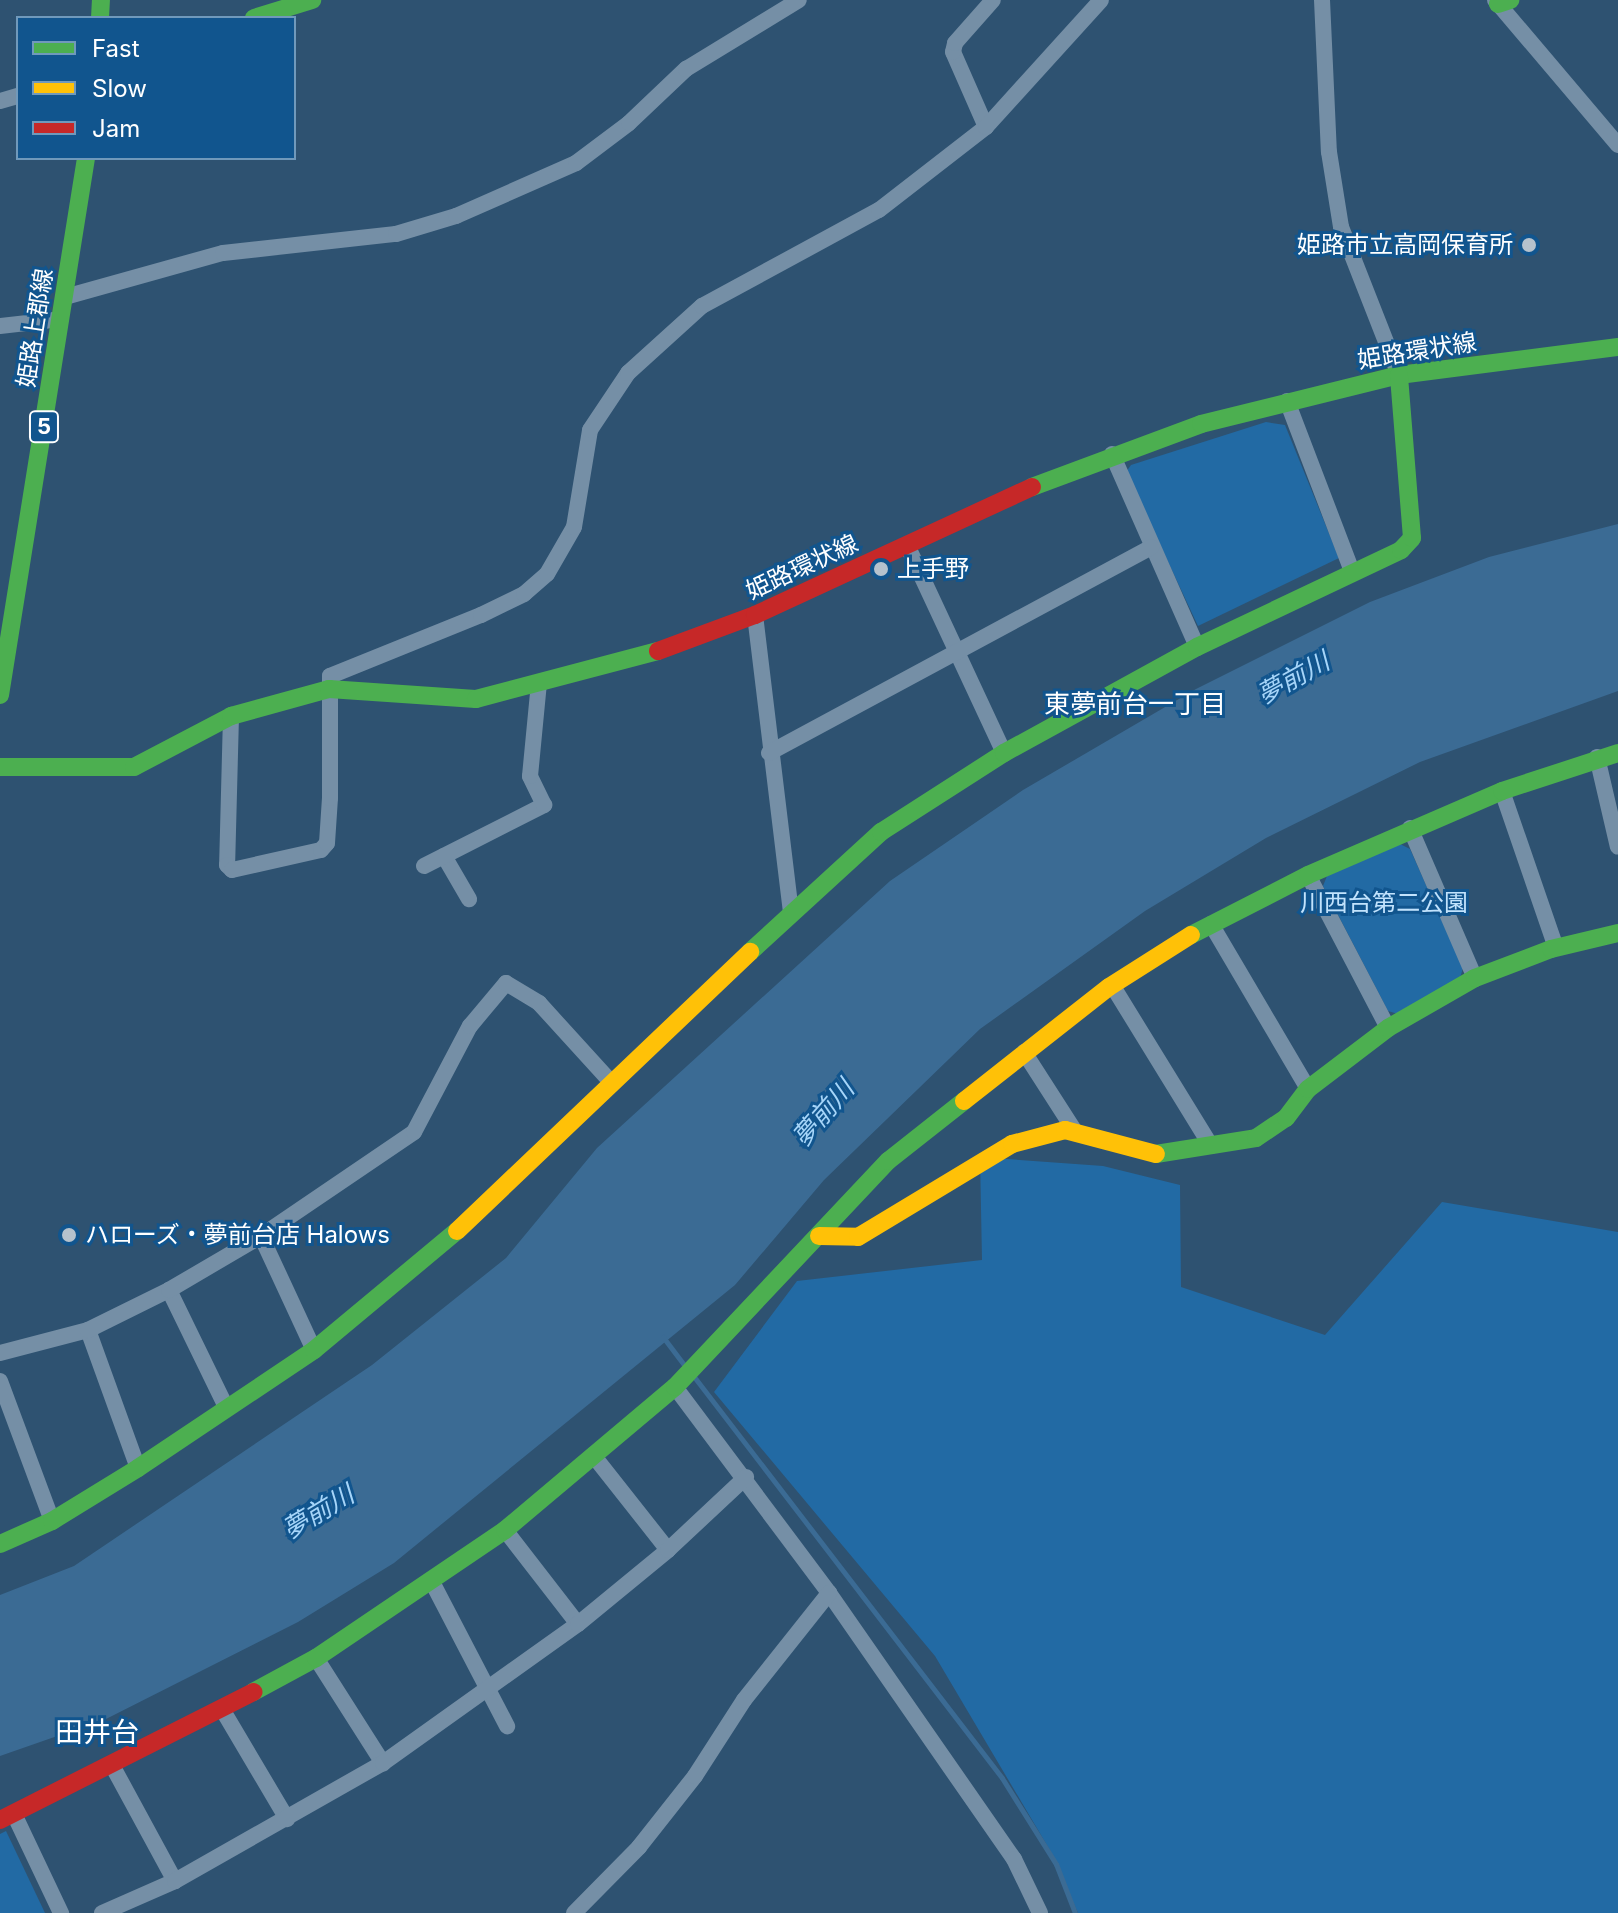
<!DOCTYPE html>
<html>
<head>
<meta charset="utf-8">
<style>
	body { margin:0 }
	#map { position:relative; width:1618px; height:1913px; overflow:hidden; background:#2e5271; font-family:Inter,"Noto Sans JP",sans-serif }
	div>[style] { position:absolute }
	.green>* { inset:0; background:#226aa4 }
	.water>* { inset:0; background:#3b6b94 }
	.stream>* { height:5px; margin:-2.5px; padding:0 2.5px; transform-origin:2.5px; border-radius:2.5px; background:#3b6b94 }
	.street>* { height:16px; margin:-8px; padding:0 8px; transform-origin:8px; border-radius:8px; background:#758fa6 }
	.fast>* { height:18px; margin:-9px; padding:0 9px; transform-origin:9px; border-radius:9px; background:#4caf50 }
	.slow>* { height:18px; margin:-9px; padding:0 9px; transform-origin:9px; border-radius:9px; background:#ffc107 }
	.jam>* { height:18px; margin:-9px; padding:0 9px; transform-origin:9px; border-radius:9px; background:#c62828 }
	.dots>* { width:22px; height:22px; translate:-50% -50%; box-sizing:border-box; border:4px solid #11558e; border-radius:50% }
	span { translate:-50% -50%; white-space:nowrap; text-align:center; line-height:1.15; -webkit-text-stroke:6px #11558e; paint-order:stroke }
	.shield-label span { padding:2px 6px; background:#11558e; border:2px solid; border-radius:6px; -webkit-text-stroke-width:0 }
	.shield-label { font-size:22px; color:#fff; font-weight:700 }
	.poi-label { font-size:24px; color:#fff }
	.right { translate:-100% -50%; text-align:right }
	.left { translate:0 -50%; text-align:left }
	.street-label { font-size:24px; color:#fff }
	.park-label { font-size:24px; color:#c2e3fd }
	.water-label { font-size:26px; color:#a6d5f9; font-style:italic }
	.neighbourhood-label { font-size:26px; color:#fff }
	.quarter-label { font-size:28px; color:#fff }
	.legend { position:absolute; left:16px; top:16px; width:280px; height:144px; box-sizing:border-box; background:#11558e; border:2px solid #7099bb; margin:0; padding:10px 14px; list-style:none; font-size:24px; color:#fff }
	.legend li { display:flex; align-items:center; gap:16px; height:40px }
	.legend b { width:40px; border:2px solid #7099bb }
</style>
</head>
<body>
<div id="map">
	<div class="green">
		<div style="clip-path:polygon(1266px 422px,1285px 425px,1339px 558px,1198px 626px,1126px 472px,1131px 465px)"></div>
		<div style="clip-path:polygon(1398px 843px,1410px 849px,1463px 968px,1460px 978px,1398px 1014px,1388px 1011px,1323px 886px,1327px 876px)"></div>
		<div style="clip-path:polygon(980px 1157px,1103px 1166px,1180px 1185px,1181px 1287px,1325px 1335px,1442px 1202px,1618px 1232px,1618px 1913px,1078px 1913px,1051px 1852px,935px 1656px,714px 1392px,797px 1281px,982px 1260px)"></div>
		<div style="clip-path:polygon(6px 1831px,45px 1913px,0 1913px,0 1834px)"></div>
	</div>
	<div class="water">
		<div style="clip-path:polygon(1618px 524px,1618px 691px,1420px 762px,1266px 838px,1145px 911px,980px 1029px,824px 1180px,735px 1285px,394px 1563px,298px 1622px,106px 1719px,0 1756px,0 1595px,74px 1566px,372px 1365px,506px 1258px,597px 1148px,890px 881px,1023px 790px,1196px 689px,1370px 602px,1489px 557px)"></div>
	</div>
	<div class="stream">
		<div style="left:663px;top:1337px;width:38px;rotate:53deg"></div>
		<div style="left:695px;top:1378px;width:504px;rotate:52.49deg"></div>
		<div style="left:1002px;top:1778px;width:102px;rotate:57.9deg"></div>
		<div style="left:1056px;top:1864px;width:53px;rotate:68.8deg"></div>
	</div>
	<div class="street">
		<div style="left:1322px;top:0;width:152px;rotate:87.4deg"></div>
		<div style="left:1329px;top:152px;width:76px;rotate:80.9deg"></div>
		<div style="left:1341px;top:227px;width:159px;rotate:68.6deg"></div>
		<div style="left:1495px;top:0;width:190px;rotate:49.7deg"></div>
		<div style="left:0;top:101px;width:19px;rotate:-16deg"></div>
		<div style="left:986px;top:127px;width:82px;rotate:-113.7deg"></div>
		<div style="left:953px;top:52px;width:9px;rotate:-77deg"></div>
		<div style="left:955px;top:43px;width:57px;rotate:-48.5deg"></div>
		<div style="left:65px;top:297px;width:164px;rotate:-15.6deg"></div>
		<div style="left:223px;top:253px;width:174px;rotate:-6.3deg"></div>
		<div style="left:396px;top:234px;width:63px;rotate:-16.7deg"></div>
		<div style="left:456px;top:216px;width:131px;rotate:-23.8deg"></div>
		<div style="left:576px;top:163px;width:66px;rotate:-37deg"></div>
		<div style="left:629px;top:123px;width:79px;rotate:-43.5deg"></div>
		<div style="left:686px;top:69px;width:132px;rotate:-31.4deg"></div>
		<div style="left:0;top:326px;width:61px;rotate:-6.5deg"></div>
		<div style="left:1287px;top:401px;width:182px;rotate:69.1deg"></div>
		<div style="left:1112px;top:454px;width:211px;rotate:66.2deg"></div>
		<div style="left:907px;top:545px;width:230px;rotate:65deg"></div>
		<div style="left:755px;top:615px;width:298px;rotate:83.1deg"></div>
		<div style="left:231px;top:716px;width:149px;rotate:91.5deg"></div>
		<div style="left:227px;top:865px;width:7px;rotate:45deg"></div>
		<div style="left:232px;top:870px;width:91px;rotate:-12.7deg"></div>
		<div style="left:321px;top:850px;width:9px;rotate:-49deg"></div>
		<div style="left:327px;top:843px;width:45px;rotate:-86.2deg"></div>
		<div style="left:330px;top:798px;width:122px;rotate:-90deg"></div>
		<div style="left:330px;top:676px;width:163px;rotate:-22deg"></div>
		<div style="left:481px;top:615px;width:48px;rotate:-26deg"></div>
		<div style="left:524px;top:594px;width:30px;rotate:-41deg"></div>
		<div style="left:547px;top:574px;width:54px;rotate:-60.1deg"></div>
		<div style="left:574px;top:527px;width:98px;rotate:-80.6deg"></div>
		<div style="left:590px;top:430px;width:69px;rotate:-56.3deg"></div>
		<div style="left:628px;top:373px;width:100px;rotate:-42.2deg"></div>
		<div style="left:702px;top:306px;width:201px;rotate:-28.5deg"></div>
		<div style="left:879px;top:210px;width:135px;rotate:-37.8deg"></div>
		<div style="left:986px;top:127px;width:171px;rotate:-47.8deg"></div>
		<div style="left:769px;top:753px;width:434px;rotate:-28.3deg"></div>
		<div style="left:1597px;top:757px;width:92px;rotate:76.9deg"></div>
		<div style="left:1502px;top:791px;width:166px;rotate:71deg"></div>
		<div style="left:1410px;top:828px;width:163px;rotate:66.6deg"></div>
		<div style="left:444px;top:856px;width:50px;rotate:59.8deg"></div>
		<div style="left:424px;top:866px;width:135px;rotate:-26.9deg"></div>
		<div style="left:544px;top:805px;width:32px;rotate:-116deg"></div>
		<div style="left:530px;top:776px;width:93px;rotate:-84.5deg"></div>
		<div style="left:1308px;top:875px;width:173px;rotate:62.4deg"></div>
		<div style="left:1211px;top:924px;width:191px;rotate:59.5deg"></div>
		<div style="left:1112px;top:985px;width:189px;rotate:58.4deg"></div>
		<div style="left:1024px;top:1052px;width:96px;rotate:57.3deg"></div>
		<div style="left:261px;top:1236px;width:126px;rotate:65.1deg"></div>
		<div style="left:169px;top:1290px;width:132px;rotate:64deg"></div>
		<div style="left:88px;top:1330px;width:147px;rotate:70.1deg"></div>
		<div style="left:0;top:1353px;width:91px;rotate:-14.6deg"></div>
		<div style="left:88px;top:1330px;width:90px;rotate:-26.3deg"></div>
		<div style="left:169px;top:1290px;width:107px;rotate:-30.4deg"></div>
		<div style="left:261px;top:1236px;width:185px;rotate:-34.2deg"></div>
		<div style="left:414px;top:1132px;width:120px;rotate:-62.2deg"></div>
		<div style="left:470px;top:1026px;width:56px;rotate:-50.1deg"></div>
		<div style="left:506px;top:983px;width:39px;rotate:31deg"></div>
		<div style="left:539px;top:1003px;width:105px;rotate:47.7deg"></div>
		<div style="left:0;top:1381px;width:149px;rotate:69.6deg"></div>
		<div style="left:675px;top:1387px;width:257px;rotate:53.2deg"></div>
		<div style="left:829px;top:1593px;width:324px;rotate:55.2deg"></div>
		<div style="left:1014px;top:1859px;width:60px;rotate:64.3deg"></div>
		<div style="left:593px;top:1455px;width:121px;rotate:51.7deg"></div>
		<div style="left:505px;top:1530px;width:119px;rotate:52.2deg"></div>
		<div style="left:431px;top:1580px;width:165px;rotate:62.5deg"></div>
		<div style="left:316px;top:1658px;width:125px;rotate:57.5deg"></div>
		<div style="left:222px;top:1709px;width:128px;rotate:59.4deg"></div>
		<div style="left:113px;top:1767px;width:130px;rotate:61.5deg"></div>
		<div style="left:14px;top:1814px;width:110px;rotate:64.6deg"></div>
		<div style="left:102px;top:1913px;width:80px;rotate:-23.7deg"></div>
		<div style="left:175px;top:1881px;width:239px;rotate:-29.6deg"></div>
		<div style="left:383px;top:1763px;width:239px;rotate:-35.5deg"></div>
		<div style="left:578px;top:1624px;width:117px;rotate:-39.4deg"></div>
		<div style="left:668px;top:1550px;width:107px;rotate:-43.1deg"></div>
		<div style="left:574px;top:1913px;width:93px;rotate:-45.4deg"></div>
		<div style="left:639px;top:1847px;width:90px;rotate:-51.7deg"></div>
		<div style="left:695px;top:1776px;width:90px;rotate:-57.2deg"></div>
		<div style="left:744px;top:1700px;width:137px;rotate:-51.5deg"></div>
	</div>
	<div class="fast">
		<div style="left:1498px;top:4px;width:13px;rotate:-18deg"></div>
		<div style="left:100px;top:18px;width:18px;rotate:-87deg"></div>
		<div style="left:254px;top:18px;width:61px;rotate:-17.2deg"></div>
		<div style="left:1032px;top:487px;width:180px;rotate:-20.4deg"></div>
		<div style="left:1201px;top:424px;width:204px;rotate:-13.9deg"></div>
		<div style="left:1399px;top:375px;width:221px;rotate:-7.3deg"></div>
		<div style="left:0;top:695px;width:544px;rotate:-80.9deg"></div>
		<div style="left:0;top:767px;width:134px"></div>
		<div style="left:134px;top:767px;width:110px;rotate:-27.7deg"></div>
		<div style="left:231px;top:716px;width:102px;rotate:-15.4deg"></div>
		<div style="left:329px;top:689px;width:147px;rotate:3.9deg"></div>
		<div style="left:476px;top:699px;width:188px;rotate:-14.8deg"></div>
		<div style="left:1191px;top:935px;width:131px;rotate:-27.1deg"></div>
		<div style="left:1308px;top:875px;width:211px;rotate:-23.4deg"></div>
		<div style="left:1502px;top:791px;width:122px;rotate:-18.1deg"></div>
		<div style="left:750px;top:952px;width:178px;rotate:-42.5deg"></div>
		<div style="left:881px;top:832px;width:146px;rotate:-32.7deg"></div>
		<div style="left:1004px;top:753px;width:220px;rotate:-28.8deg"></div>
		<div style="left:1197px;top:647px;width:226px;rotate:-25.4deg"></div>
		<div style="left:1401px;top:550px;width:16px;rotate:-47deg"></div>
		<div style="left:1412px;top:538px;width:164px;rotate:-94.6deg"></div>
		<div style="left:1156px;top:1154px;width:101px;rotate:-9.1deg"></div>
		<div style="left:1256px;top:1138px;width:36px;rotate:-34deg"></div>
		<div style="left:1286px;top:1118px;width:36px;rotate:-53deg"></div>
		<div style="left:1308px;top:1089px;width:101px;rotate:-37.3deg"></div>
		<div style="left:1388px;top:1028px;width:100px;rotate:-29.9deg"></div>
		<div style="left:1475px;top:978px;width:81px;rotate:-20.9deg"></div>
		<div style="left:1551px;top:949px;width:69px;rotate:-13.4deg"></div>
		<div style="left:0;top:1544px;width:57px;rotate:-23.9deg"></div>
		<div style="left:52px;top:1521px;width:101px;rotate:-31.6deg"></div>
		<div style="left:138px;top:1468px;width:212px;rotate:-33.8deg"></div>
		<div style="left:314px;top:1350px;width:186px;rotate:-39.8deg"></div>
		<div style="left:253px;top:1692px;width:72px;rotate:-28.4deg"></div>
		<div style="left:316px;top:1658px;width:228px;rotate:-34.1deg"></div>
		<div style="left:505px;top:1530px;width:222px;rotate:-40.1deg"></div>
		<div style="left:675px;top:1387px;width:311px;rotate:-46.7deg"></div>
		<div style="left:888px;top:1161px;width:97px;rotate:-38.3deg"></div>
	</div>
	<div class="slow">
		<div style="left:964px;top:1101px;width:184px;rotate:-38.2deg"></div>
		<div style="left:1109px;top:987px;width:97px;rotate:-32.4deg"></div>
		<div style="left:457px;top:1231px;width:405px;rotate:-43.6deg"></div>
		<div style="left:819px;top:1236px;width:39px;rotate:1deg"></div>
		<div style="left:858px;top:1237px;width:180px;rotate:-31.1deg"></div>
		<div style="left:1012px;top:1144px;width:55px;rotate:-14.8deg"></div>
		<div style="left:1065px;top:1130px;width:94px;rotate:14.8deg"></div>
	</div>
	<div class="jam">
		<div style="left:658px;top:651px;width:103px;rotate:-20.4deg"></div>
		<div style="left:755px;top:615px;width:305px;rotate:-24.8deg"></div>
		<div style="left:0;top:1820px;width:284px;rotate:-26.8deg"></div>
	</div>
	<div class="dots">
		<div style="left:1529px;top:245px;background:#b6c2cd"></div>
		<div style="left:881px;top:569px;background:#b6c2cd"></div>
		<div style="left:69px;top:1235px;background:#b6c2cd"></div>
	</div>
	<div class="shield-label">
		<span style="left:44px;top:427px">5</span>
	</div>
	<div class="poi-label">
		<span class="right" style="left:1513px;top:245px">姫路市立高岡保育所</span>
		<span class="left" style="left:897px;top:569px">上手野</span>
		<span class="left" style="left:85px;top:1235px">ハローズ・夢前台店 Halows</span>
	</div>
	<div class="street-label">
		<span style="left:35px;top:328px;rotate:-81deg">姫路上郡線</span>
		<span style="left:1417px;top:351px;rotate:-9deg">姫路環状線</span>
		<span style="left:802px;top:567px;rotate:-25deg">姫路環状線</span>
	</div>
	<div class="park-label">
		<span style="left:1384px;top:903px">川西台第二公園</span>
	</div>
	<div class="water-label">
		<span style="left:1293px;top:678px;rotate:-29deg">夢前川</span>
		<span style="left:823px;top:1113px;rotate:-49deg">夢前川</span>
		<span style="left:318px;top:1512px;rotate:-31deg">夢前川</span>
	</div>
	<div class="neighbourhood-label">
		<span style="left:1135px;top:704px">東夢前台一丁目</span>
	</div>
	<div class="quarter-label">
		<span style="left:97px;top:1732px">田井台</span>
	</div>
	<ul class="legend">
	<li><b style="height:10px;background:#4caf50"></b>Fast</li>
	<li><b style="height:10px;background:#ffc107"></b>Slow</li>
	<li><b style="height:10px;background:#c62828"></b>Jam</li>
	</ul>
</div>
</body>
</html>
